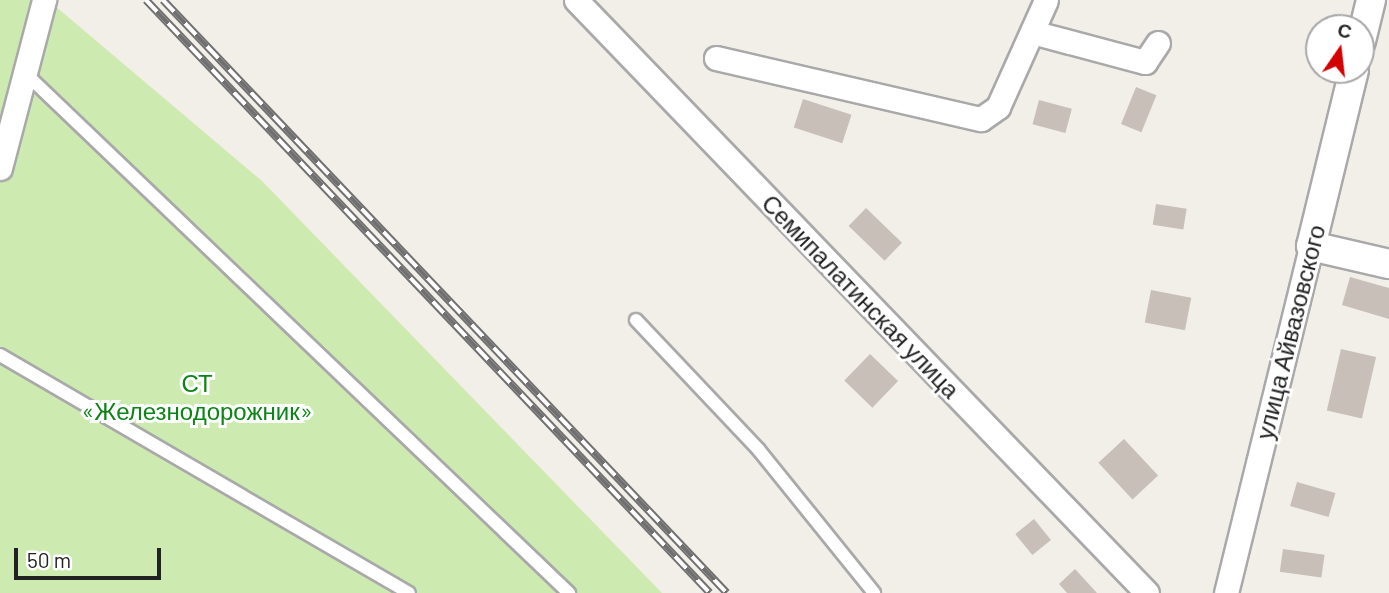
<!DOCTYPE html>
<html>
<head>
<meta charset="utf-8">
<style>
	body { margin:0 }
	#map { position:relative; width:1389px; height:593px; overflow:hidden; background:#f2efe9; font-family:Barlow,sans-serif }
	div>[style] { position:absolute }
	.grass>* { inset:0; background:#cdebb0 }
	.building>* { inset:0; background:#c7bfb8; transform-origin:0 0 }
	.roads { filter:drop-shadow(2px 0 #a9a9a9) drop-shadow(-2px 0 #a9a9a9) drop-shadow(0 2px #a9a9a9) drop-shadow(0 -2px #a9a9a9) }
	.service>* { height:12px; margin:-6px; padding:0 6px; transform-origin:6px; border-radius:6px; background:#fff }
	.minor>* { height:23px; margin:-11.5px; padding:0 11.5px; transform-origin:11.5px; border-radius:11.5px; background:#fff }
	.tertiary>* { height:28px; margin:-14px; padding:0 14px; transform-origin:14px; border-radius:14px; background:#fff }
	.rail>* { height:8px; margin-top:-4px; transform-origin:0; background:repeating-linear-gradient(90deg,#fff 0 16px,#707070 0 32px); box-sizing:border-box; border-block:2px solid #707070 }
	span { translate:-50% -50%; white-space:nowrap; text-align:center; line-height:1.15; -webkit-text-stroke:6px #fff; paint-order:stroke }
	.street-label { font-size:24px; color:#222 }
	.park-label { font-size:24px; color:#0c8416 }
	.north { position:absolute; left:1305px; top:14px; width:70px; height:70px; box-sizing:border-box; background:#fff; border:2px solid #a7a7a7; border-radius:50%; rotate:14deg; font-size:19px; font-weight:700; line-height:28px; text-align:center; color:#222 }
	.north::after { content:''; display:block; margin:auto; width:24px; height:32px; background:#d40000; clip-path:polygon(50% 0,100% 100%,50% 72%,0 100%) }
	.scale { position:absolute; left:14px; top:548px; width:147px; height:32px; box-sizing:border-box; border:4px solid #222; border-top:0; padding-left:9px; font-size:21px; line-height:24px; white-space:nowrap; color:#222; -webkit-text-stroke:5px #fff; paint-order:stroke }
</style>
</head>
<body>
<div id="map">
	<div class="grass">
		<div style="clip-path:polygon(0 0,48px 0,262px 181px,662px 593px,0 593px)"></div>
	</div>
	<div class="building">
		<div style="left:1136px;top:87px;width:22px;height:40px;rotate:22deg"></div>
		<div style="left:803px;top:99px;width:51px;height:30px;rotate:18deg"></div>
		<div style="left:1039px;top:100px;width:34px;height:25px;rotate:15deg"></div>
		<div style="left:1156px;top:204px;width:31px;height:21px;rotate:9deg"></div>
		<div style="left:866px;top:208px;width:50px;height:25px;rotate:44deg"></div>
		<div style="clip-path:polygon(1350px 277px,1389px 288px,1389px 319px,1342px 305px)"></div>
		<div style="left:1151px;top:290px;width:41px;height:33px;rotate:11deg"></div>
		<div style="left:1341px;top:349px;width:36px;height:63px;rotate:13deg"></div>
		<div style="left:870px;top:354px;width:39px;height:37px;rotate:44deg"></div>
		<div style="left:1124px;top:439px;width:50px;height:35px;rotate:47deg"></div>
		<div style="left:1297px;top:482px;width:40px;height:25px;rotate:16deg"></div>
		<div style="left:1034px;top:519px;width:27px;height:24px;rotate:51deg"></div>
		<div style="left:1283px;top:549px;width:42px;height:23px;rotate:8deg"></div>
		<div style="clip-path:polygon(1075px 569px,1097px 593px,1067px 593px,1059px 584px)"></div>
	</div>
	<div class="roads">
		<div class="service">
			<div style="left:25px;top:73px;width:753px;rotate:43.71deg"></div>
			<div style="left:636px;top:320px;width:178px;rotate:46.6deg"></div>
			<div style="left:758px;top:449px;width:185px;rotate:51.1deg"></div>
			<div style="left:0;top:355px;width:473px;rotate:30.2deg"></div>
		</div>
		<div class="minor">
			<div style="left:576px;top:0;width:823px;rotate:46.08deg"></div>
			<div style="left:1032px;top:32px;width:117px;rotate:14.9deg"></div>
			<div style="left:1145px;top:62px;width:23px;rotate:-56deg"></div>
			<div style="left:716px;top:58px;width:272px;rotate:13deg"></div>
			<div style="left:981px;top:119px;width:21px;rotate:-35deg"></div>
			<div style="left:998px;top:107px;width:117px;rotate:-65.8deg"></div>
			<div style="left:0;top:168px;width:174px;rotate:-75.3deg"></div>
			<div style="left:1226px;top:593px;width:357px;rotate:-76.2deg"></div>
		</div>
		<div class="tertiary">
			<div style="left:1361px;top:41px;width:42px;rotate:-76.3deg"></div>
			<div style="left:1354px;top:70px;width:181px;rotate:103.7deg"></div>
			<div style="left:1311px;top:246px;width:80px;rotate:13deg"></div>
		</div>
	</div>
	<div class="rail">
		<div style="left:146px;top:0;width:818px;rotate:46.44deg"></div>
		<div style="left:163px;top:0;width:818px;rotate:46.44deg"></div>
	</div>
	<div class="street-label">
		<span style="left:861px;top:296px;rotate:46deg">Семипалатинская улица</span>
		<span style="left:1290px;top:332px;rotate:-76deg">улица Айвазовского</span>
	</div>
	<div class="park-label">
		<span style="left:197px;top:397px">СТ<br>«Железнодорожник»</span>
	</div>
	<div class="north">С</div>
	<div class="scale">50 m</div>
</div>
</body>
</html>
